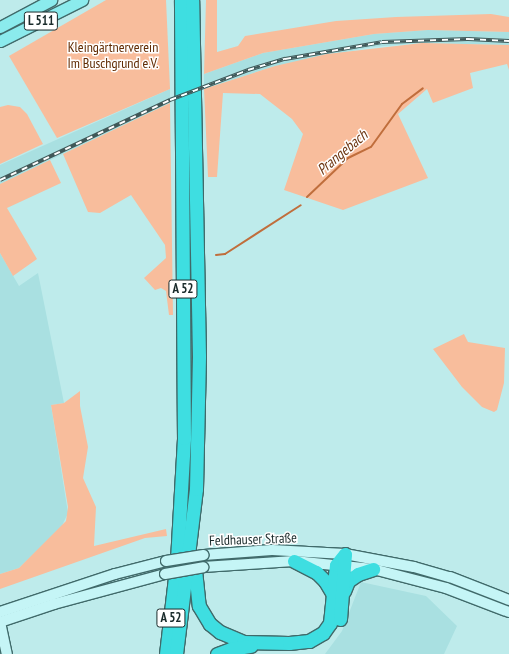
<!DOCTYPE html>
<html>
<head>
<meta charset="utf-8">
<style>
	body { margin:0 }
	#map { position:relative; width:509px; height:654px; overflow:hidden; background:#beebeb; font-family:"PT Sans Narrow",sans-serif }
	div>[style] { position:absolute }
	.built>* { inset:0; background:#a9e0e1 }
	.green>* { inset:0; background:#f8bd9c }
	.stream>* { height:2px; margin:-1px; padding:0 1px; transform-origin:1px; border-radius:1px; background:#c06e3c }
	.roads { filter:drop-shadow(1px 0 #406a6a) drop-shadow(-1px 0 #406a6a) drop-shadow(0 1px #406a6a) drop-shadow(0 -1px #406a6a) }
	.secondary>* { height:10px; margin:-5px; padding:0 5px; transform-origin:5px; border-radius:5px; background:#c5f5f6 }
	.primary>* { height:11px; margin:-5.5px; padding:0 5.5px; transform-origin:5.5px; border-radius:5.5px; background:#8bebed }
	.highway>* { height:13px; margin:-6.5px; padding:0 6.5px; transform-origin:6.5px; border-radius:6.5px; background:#3edee1 }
	.rail>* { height:3.5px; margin-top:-1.75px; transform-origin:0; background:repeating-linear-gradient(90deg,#fff 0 6px,#405858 0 12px); box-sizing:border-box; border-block:1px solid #405858 }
	.bridges { filter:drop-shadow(1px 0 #406a6a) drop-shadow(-1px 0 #406a6a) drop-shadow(0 1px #406a6a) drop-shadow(0 -1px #406a6a) }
	.secondary-bridge>* { height:10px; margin:-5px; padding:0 5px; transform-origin:5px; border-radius:5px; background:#c5f5f6 }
	span { translate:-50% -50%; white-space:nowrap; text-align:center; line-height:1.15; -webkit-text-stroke:3px #fff; paint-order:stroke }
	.shield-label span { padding:1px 3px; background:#fff; border:1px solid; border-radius:3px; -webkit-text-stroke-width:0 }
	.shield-label { font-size:13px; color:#1a2b2b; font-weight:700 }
	.park-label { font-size:14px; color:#612b03 }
	.street-label { font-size:14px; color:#1a2b2b }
	.water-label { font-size:15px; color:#6e3713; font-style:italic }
</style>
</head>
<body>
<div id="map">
	<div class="built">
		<div style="clip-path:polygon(428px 30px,509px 32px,509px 45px,422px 43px,371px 47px,275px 66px,204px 89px,204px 74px,263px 53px,374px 34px)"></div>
		<div style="clip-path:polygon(170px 89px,170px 103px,0 184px,0 165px)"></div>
		<div style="clip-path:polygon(0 253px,19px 286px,38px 273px,64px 403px,51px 405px,68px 513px,61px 528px,19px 568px,0 574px)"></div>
		<div style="clip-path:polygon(361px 582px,426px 596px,457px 626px,444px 654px,325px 654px,342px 631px)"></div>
	</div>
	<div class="green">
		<div style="clip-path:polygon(106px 0,166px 0,170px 89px,57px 138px,9px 56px)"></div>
		<div style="clip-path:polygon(206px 0,217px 0,217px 52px,238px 46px,245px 36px,336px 21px,396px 17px,491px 14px,509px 17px,509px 32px,428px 30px,374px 34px,263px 53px,204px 74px)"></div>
		<div style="clip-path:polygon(422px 43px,509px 45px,509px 70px,507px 64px,470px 73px,473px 88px,433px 103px,427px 89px,398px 114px,428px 178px,343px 210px,284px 190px,303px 134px,292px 119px,260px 94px,223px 93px,217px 177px,208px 177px,204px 89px,275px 66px,327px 54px)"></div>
		<div style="clip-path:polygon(170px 103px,173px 315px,169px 315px,166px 291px,161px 288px,155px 290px,144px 278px,166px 258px,165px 245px,131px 195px,100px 213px,88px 212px,63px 154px)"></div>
		<div style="clip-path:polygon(8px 105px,20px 107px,27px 114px,43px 144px,0 164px,0 107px)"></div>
		<div style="clip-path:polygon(50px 160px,61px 183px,7px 208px,37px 259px,13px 276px,0 253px,0 184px)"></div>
		<div style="clip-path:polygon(464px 334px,468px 342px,505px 348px,504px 383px,497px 410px,494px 412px,482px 407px,462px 387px,433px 349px)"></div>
		<div style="clip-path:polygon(80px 391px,80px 406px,88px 447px,83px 478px,96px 507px,94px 546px,166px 529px,167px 536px,145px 538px,0 589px,0 574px,19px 568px,66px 521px,68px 507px,51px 405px,64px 403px)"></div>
	</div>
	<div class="stream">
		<div style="left:307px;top:197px;width:57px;rotate:-43.6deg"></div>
		<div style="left:348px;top:158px;width:25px;rotate:-26deg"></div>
		<div style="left:371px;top:147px;width:53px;rotate:-54.2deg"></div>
		<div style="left:402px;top:104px;width:26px;rotate:-37deg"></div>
		<div style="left:216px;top:255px;width:9px;rotate:-6deg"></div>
		<div style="left:225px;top:254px;width:90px;rotate:-32.8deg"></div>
	</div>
	<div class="roads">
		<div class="secondary">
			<div style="left:204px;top:555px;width:68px;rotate:-4.2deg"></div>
			<div style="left:272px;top:550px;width:73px;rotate:3.1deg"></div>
			<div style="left:345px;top:554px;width:70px;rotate:10.7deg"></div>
			<div style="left:414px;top:567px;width:37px;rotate:16deg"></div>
			<div style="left:450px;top:577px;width:63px;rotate:21.3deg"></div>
			<div style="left:203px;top:567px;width:91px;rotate:-3.8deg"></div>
			<div style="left:294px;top:561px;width:79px;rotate:5.8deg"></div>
			<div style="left:373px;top:569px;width:75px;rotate:14.6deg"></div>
			<div style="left:446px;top:588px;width:67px;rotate:20.9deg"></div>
			<div style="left:0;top:612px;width:121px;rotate:-18.3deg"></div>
			<div style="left:115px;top:574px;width:53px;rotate:-14.3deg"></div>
			<div style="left:0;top:622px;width:57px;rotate:-18.4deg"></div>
			<div style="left:54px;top:604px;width:115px;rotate:-15.1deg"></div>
			<div style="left:0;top:622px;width:33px;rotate:78deg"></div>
		</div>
		<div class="primary">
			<div style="left:0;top:27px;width:58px;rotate:-27.9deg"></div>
			<div style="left:0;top:41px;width:92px;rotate:-26.6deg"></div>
		</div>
		<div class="highway">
			<div style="left:294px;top:561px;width:25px;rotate:27deg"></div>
			<div style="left:316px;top:572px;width:13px;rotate:45deg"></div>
			<div style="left:325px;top:581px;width:17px;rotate:59deg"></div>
			<div style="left:195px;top:570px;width:36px;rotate:84deg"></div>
			<div style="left:199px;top:606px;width:21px;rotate:59deg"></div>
			<div style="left:210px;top:624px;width:13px;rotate:39deg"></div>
			<div style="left:220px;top:632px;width:25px;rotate:23deg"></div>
			<div style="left:243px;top:642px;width:46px;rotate:1.2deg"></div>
			<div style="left:289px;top:643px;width:20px;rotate:-6deg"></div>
			<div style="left:309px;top:641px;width:16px;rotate:-30deg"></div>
			<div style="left:323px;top:633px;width:12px;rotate:-55deg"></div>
			<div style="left:330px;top:623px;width:58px;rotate:-84.1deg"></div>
			<div style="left:336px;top:565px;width:14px;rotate:-51deg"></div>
			<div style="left:344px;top:591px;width:11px;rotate:-68deg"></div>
			<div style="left:348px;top:581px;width:12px;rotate:-35deg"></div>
			<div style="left:358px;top:574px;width:16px;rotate:-18deg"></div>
			<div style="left:340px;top:619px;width:65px;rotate:-85.6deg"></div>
			<div style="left:166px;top:654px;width:95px;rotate:-83.3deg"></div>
			<div style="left:177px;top:560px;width:122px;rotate:-86.7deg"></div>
			<div style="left:184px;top:438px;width:438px;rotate:-90.4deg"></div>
			<div style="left:176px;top:654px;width:166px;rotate:-83.1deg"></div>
			<div style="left:196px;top:489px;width:133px;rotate:-88.7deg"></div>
			<div style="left:199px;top:356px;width:356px;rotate:-91.1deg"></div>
			<div style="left:217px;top:654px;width:15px;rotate:-20deg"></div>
			<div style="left:231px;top:649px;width:20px;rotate:-9deg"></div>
		</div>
	</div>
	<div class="rail">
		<div style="left:0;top:180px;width:188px;rotate:-25.2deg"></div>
		<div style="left:170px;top:100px;width:84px;rotate:-21deg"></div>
		<div style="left:248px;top:70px;width:39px;rotate:-17deg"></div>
		<div style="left:285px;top:59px;width:98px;rotate:-9.9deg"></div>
		<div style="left:382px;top:42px;width:86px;rotate:-2deg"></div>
		<div style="left:468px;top:39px;width:41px;rotate:2.8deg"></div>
	</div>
	<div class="bridges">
		<div class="secondary-bridge">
			<div style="left:166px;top:561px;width:38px;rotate:-9deg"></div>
			<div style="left:165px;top:574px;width:39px;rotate:-10deg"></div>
		</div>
	</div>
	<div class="shield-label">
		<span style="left:41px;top:21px">L 511</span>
		<span style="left:183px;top:289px">A 52</span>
		<span style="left:171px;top:618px">A 52</span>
	</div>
	<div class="park-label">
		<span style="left:113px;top:55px">Kleingärtnerverein<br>Im Buschgrund e.V.</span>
	</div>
	<div class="street-label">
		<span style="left:253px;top:539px;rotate:-2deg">Feldhauser Straße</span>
	</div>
	<div class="water-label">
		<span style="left:342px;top:152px;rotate:-40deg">Prangebach</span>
	</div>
</div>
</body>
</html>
